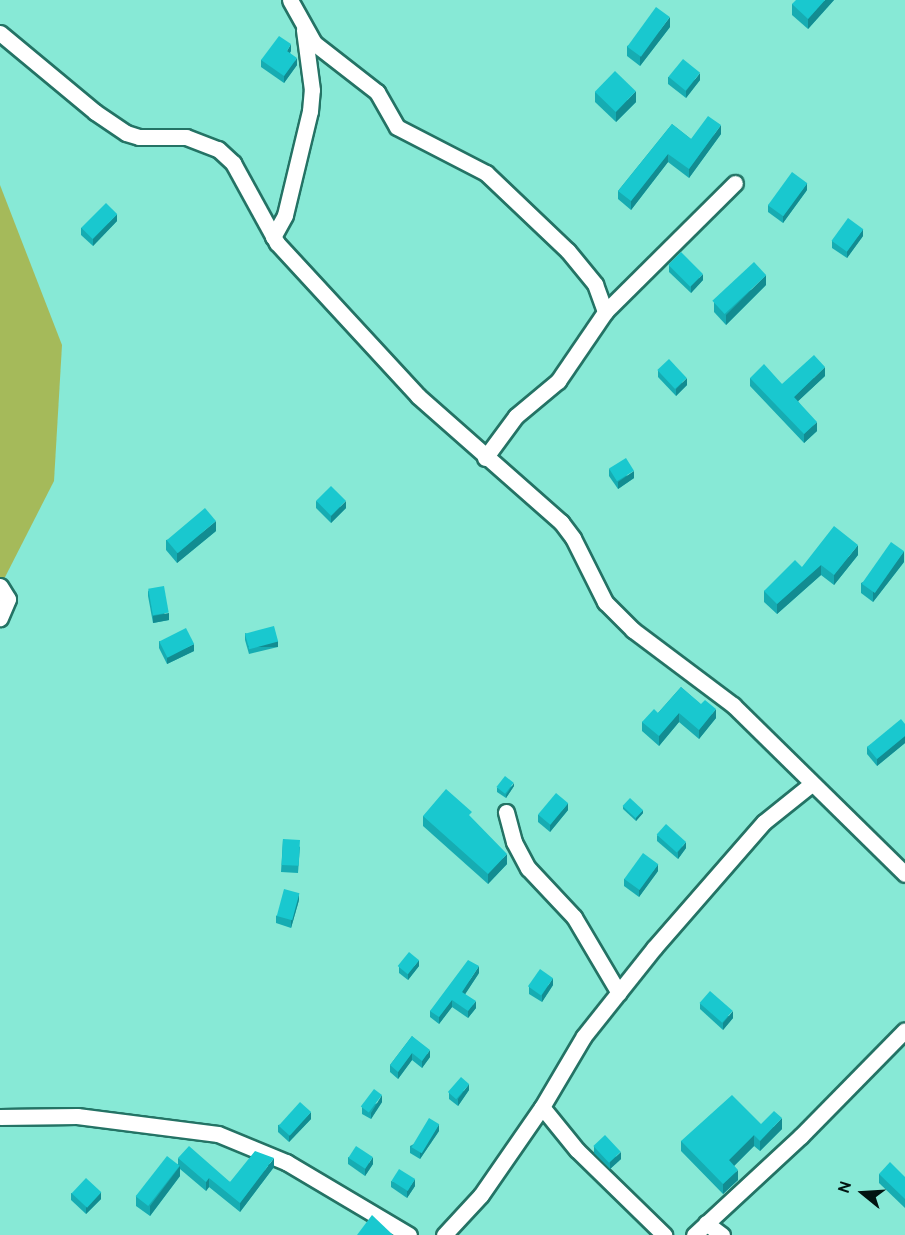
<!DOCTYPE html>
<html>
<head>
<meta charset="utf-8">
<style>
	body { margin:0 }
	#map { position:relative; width:905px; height:1235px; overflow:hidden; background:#87e9d6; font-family:Overpass,sans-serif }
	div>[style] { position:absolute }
	.green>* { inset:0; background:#a5ba5a }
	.roads { filter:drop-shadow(2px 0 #247365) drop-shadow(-2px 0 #247365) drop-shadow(0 2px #247365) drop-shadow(0 -2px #247365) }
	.minor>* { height:15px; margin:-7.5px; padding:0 7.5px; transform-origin:7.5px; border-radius:7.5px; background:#fff }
	.wall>* { inset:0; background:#16acb2 }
	.shaded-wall>* { inset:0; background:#128c91; transform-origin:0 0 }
	.building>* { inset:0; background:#19c8cf; transform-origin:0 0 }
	span { translate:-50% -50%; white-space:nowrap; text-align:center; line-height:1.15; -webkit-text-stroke:5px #87e9d6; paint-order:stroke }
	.north { position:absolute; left:833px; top:1163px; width:60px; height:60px; -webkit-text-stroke:4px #87e9d6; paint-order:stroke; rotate:288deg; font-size:16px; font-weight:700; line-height:24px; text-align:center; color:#011411 }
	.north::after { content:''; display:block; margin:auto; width:21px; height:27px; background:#011411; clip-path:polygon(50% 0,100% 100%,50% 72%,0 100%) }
</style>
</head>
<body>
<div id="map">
	<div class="green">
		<div style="clip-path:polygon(0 185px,62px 345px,54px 481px,0 587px)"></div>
	</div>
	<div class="roads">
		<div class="minor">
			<div style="left:290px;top:0;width:49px;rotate:60.8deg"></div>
			<div style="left:314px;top:43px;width:80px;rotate:37.9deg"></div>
			<div style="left:377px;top:92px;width:40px;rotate:60.3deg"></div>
			<div style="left:397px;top:127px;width:100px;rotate:27.3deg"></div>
			<div style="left:486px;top:173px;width:113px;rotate:43.6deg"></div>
			<div style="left:568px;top:251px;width:43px;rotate:50.7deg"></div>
			<div style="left:595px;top:284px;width:30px;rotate:70deg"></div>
			<div style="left:0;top:33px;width:124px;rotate:39.7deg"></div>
			<div style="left:95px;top:112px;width:37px;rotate:34deg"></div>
			<div style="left:126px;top:133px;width:14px;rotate:17deg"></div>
			<div style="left:139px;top:137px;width:47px"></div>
			<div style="left:186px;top:137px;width:34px;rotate:21deg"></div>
			<div style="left:218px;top:149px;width:21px;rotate:43deg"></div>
			<div style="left:233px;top:163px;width:91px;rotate:61.2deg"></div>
			<div style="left:277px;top:243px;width:208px;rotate:47.3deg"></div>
			<div style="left:418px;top:396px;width:191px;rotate:41.4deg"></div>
			<div style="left:561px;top:522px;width:20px;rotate:53deg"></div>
			<div style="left:573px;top:538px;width:72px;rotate:63.4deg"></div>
			<div style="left:605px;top:602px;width:40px;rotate:45deg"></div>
			<div style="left:633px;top:630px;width:125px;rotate:36.9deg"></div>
			<div style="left:733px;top:705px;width:241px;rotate:44.5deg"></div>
			<div style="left:273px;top:237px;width:25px;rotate:-61deg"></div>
			<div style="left:285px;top:215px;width:107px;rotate:-76.5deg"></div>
			<div style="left:310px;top:111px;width:21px;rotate:-85deg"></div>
			<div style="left:312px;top:90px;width:61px;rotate:-97.6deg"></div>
			<div style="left:485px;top:458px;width:52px;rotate:-53.6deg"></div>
			<div style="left:516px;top:416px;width:55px;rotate:-39.8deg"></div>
			<div style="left:558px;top:381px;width:83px;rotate:-55.7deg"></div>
			<div style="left:605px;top:312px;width:183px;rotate:-44.8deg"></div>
			<div style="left:0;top:586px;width:15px;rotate:58deg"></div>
			<div style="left:8px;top:599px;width:21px;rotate:113deg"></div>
			<div style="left:506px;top:812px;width:31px;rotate:75deg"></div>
			<div style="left:514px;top:842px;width:30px;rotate:62deg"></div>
			<div style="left:528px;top:868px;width:67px;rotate:46.8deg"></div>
			<div style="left:574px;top:917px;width:88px;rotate:59.4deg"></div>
			<div style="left:542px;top:1107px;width:55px;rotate:50.9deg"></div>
			<div style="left:577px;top:1150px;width:122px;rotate:44.3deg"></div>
			<div style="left:0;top:1117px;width:77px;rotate:-0.7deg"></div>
			<div style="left:77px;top:1116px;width:142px;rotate:7.3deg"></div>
			<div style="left:218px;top:1134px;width:74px;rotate:22.4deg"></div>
			<div style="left:286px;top:1162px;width:143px;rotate:30.7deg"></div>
			<div style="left:706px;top:1223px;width:20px;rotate:37deg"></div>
			<div style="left:444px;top:1235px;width:54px;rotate:-47.2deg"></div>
			<div style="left:481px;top:1195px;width:107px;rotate:-55.3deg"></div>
			<div style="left:542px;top:1107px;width:82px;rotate:-59.4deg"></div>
			<div style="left:584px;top:1036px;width:112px;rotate:-51.5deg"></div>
			<div style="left:654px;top:948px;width:167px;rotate:-48.9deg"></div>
			<div style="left:764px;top:822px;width:59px;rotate:-38.8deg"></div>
			<div style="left:694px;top:1235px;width:146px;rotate:-42.8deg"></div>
			<div style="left:801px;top:1136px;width:148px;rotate:-45.5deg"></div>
		</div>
	</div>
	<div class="wall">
		<div style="clip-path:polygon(834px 0,808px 29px,792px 15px,792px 4px)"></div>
		<div style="clip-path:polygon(670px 27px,640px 66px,627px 56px,627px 46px)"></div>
		<div style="clip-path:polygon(291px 51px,290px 53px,297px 65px,284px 83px,261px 67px,261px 60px)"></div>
		<div style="clip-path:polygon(668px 77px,700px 80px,686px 98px,668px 84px)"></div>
		<div style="clip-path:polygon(595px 92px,636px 102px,616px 122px,595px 102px)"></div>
		<div style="clip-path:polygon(672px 124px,691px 139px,721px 134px,689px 178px,668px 162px,631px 210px,618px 199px,618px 191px)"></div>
		<div style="clip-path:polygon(807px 190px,783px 223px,768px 212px,768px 205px)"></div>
		<div style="clip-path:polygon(117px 221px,93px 246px,81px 235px,81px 228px)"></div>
		<div style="clip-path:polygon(863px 236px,847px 258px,832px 248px,832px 241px)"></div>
		<div style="clip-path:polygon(669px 265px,703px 280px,691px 293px,669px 272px)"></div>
		<div style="clip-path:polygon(766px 285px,726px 325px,714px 312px,714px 302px)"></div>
		<div style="clip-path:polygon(658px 370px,687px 385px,676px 396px,658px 377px)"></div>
		<div style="clip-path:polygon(825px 376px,798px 401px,817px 431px,804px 443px,750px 386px,750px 378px,782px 384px)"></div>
		<div style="clip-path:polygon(609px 469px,634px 478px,618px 489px,609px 476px)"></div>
		<div style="clip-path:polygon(316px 501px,346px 508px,331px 523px,316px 508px)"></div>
		<div style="clip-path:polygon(216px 531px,177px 563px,166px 550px,166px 540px)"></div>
		<div style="clip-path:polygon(858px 555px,834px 585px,821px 575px,777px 614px,764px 602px,764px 591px,802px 567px)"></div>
		<div style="clip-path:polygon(904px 562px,873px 602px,861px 593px,861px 583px)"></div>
		<div style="clip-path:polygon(148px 590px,169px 620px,153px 623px,148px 596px)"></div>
		<div style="clip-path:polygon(245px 633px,278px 647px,249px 654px,245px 640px)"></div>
		<div style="clip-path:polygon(159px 641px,194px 651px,167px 664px,159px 648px)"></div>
		<div style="clip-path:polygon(681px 687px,716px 718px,699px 739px,679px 722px,659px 746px,642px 731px,642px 722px,658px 713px)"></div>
		<div style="clip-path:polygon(905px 724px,905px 743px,877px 766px,867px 754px,867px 747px)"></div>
		<div style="clip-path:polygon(514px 786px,506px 798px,497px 792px,497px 788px)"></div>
		<div style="clip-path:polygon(623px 806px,643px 813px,636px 821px,623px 809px)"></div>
		<div style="clip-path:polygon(568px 810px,550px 832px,538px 822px,538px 815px)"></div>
		<div style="clip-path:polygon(423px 816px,472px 819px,507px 864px,488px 884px,423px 826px)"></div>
		<div style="clip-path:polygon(657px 835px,686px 848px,678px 859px,657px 841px)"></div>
		<div style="clip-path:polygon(283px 839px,300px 847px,298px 873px,281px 872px)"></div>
		<div style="clip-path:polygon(658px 871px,639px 897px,624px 886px,624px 879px)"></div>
		<div style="clip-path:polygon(299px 900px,291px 928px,276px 923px,276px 916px)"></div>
		<div style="clip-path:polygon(419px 966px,408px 980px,399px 973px,399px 967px)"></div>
		<div style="clip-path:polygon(479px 973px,465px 994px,476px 1008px,468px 1018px,452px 1007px,439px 1024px,430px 1017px,430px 1011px)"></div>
		<div style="clip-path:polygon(553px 985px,542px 1002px,529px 994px,529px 987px)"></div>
		<div style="clip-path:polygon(700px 1003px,733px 1018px,723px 1030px,700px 1009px)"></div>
		<div style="clip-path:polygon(412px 1036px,430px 1057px,422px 1068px,412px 1060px,398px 1079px,390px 1072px,390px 1065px)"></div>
		<div style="clip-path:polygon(469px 1090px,458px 1106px,449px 1099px,449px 1093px)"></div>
		<div style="clip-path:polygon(382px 1102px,371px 1119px,362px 1114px,362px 1107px)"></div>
		<div style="clip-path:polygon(311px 1119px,289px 1142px,278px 1132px,278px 1125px)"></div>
		<div style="clip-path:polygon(761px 1124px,782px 1129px,760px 1151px,754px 1146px,734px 1166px,738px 1180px,723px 1194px,681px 1151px,681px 1141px)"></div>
		<div style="clip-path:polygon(439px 1131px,420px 1159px,410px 1153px,410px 1146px)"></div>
		<div style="clip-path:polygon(594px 1146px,621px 1159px,610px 1169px,594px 1153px)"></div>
		<div style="clip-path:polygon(348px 1157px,373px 1164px,365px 1176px,348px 1164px)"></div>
		<div style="clip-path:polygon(178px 1158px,230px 1182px,274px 1167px,240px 1212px,209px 1187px,206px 1191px,180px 1169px,180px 1176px,150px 1216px,136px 1206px,136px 1196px,178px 1164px)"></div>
		<div style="clip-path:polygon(879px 1174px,905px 1177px,905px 1208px,879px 1183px)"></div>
		<div style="clip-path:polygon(391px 1181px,415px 1186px,407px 1198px,391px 1187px)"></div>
		<div style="clip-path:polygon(71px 1193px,101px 1199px,86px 1214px,71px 1200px)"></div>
	</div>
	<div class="shaded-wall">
		<div style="clip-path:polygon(825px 0,834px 0,808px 29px,808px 19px)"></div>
		<div style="clip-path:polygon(670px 17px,670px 27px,640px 66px,640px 56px)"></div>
		<div style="clip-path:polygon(291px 44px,291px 51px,287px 57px,287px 51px)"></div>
		<div style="clip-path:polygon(297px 58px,297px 65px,284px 83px,284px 76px)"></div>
		<div style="clip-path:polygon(700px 73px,700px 80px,686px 98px,686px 91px)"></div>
		<div style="clip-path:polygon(636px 91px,636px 102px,616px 122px,616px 112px)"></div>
		<div style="clip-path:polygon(721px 125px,721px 134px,689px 178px,689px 169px)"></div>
		<div style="clip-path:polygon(668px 154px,668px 162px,631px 210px,631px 201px)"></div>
		<div style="clip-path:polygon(807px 183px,807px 190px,783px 223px,783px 216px)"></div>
		<div style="clip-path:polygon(117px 214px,117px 221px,93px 246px,93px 239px)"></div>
		<div style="clip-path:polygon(863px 229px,863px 236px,847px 258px,847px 251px)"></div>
		<div style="clip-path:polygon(703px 274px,703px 280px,691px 293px,691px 286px)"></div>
		<div style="clip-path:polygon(766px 275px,766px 285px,726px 325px,726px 315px)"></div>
		<div style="clip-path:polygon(825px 367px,825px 376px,794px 405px,794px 397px)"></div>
		<div style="clip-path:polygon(687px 378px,687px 385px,676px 396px,676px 389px)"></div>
		<div style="clip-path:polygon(817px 422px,817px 431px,804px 443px,804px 434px)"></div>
		<div style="clip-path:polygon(634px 471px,634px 478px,618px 489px,618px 482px)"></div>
		<div style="clip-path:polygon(346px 501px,346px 508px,331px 523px,331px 516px)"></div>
		<div style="clip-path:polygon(216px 521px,216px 531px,177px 563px,177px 553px)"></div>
		<div style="clip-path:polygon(858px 545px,858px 555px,834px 585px,834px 575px)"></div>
		<div style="clip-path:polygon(904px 551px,904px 562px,873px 602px,873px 592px)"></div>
		<div style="clip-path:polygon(821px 565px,821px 575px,777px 614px,777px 604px)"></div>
		<div style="clip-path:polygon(169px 613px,169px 620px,153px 623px,153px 616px)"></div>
		<div style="left:278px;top:641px;width:6px;height:30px;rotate:90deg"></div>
		<div style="clip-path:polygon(194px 644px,194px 651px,167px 664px,167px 657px)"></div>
		<div style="clip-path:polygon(716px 709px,716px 718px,699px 739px,699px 730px)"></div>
		<div style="clip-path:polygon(679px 713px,679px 722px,659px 746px,659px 736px)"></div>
		<div style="clip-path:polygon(905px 736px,905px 743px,877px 766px,877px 759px)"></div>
		<div style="clip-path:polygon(514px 783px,514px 786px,506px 798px,506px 795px)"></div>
		<div style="clip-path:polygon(568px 803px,568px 810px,550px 832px,550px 825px)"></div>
		<div style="clip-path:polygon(643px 810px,643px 813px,636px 821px,636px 817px)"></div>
		<div style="clip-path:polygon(686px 842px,686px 848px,678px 859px,678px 852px)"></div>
		<div style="clip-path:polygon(507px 854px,507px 864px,488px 884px,488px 874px)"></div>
		<div style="clip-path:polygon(658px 864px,658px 871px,639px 897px,639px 890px)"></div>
		<div style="clip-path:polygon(299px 893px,299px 900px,291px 928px,291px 921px)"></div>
		<div style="clip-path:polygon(419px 960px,419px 966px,408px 980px,408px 974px)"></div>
		<div style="clip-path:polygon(479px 966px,479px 973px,462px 999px,462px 992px)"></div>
		<div style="clip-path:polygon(553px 978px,553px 985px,542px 1002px,542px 995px)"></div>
		<div style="clip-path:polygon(452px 1000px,452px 1007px,439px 1024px,439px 1017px)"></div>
		<div style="clip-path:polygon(476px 1001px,476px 1008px,468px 1018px,468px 1011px)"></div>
		<div style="clip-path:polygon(733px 1011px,733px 1018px,723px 1030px,723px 1023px)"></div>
		<div style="clip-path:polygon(430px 1050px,430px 1057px,422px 1068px,422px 1061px)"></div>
		<div style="clip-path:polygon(412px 1053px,412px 1060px,398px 1079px,398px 1072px)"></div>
		<div style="clip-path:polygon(469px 1084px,469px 1090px,458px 1106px,458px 1099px)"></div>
		<div style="clip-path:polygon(382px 1095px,382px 1102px,371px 1119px,371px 1113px)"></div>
		<div style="clip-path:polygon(311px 1112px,311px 1119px,289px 1142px,289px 1135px)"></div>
		<div style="clip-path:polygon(782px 1118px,782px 1129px,760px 1151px,760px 1141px)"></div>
		<div style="clip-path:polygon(439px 1124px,439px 1131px,420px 1159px,420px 1153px)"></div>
		<div style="clip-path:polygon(754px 1135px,754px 1146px,729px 1171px,729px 1160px)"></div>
		<div style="clip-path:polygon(621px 1152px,621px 1159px,610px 1169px,610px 1162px)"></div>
		<div style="clip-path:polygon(373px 1157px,373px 1164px,365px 1176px,365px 1169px)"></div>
		<div style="clip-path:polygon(274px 1158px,274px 1167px,240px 1212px,240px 1203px)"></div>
		<div style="clip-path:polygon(180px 1166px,180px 1176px,150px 1216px,150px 1206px)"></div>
		<div style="clip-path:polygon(738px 1170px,738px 1180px,723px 1194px,723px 1184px)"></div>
		<div style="clip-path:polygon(209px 1178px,209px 1187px,206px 1191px,206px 1182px)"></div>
		<div style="clip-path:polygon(415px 1179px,415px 1186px,407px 1198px,407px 1191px)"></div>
		<div style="clip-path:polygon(101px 1192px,101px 1199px,86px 1214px,86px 1207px)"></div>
	</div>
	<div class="building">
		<div style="clip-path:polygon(796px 0,825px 0,808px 19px,792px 4px)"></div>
		<div style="left:656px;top:7px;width:17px;height:49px;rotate:36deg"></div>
		<div style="clip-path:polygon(279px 36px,291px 44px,287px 51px,297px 58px,284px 76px,261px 60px)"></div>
		<div style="left:683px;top:59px;width:22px;height:23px;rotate:39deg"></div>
		<div style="left:615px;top:71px;width:29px;height:29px;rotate:44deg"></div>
		<div style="clip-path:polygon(708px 116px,721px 125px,689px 169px,668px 154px,631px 201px,618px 191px,672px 124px,691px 139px)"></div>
		<div style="left:792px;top:172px;width:19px;height:41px;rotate:36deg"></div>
		<div style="left:106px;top:203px;width:16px;height:35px;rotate:45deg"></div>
		<div style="left:848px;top:218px;width:19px;height:28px;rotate:36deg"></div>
		<div style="left:681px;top:252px;width:31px;height:18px;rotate:45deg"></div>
		<div style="left:754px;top:262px;width:18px;height:57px;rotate:47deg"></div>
		<div style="clip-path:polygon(814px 355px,825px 367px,794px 397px,817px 422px,804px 434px,750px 378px,764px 364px,782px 384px)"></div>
		<div style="left:669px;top:359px;width:26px;height:16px;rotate:47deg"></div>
		<div style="left:626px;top:458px;width:15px;height:20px;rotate:58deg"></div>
		<div style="left:331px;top:486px;width:21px;height:21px;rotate:45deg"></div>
		<div style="left:205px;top:508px;width:17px;height:50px;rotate:50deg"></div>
		<div style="clip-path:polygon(834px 526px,858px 545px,834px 575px,821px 565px,777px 604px,764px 591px,795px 560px,802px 567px)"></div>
		<div style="left:891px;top:542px;width:16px;height:51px;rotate:35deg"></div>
		<div style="left:164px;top:586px;width:27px;height:16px;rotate:80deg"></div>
		<div style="left:274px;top:626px;width:16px;height:30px;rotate:75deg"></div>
		<div style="left:186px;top:628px;width:18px;height:30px;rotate:63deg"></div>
		<div style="clip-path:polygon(681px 687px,701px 704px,705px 700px,716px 709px,699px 730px,679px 713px,659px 736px,642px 722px,654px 709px,658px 713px)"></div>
		<div style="clip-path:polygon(901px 719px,905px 724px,905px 736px,877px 759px,867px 747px)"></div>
		<div style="left:505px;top:776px;width:11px;height:14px;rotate:38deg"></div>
		<div style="clip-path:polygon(446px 789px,472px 812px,469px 815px,507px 854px,488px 874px,423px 816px)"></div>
		<div style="left:556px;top:793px;width:16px;height:28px;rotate:40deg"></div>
		<div style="left:630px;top:798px;width:18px;height:11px;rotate:43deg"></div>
		<div style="left:666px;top:824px;width:27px;height:14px;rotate:42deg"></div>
		<div style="left:283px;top:839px;width:17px;height:26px;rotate:3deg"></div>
		<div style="left:643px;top:853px;width:19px;height:32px;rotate:36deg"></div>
		<div style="left:284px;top:889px;width:16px;height:28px;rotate:15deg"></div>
		<div style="left:409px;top:952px;width:13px;height:18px;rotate:39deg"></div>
		<div style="clip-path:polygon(468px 960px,479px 966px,462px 992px,476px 1001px,468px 1011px,452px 1000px,439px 1017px,430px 1011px)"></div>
		<div style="left:540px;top:969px;width:16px;height:21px;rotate:35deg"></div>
		<div style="left:710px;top:991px;width:30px;height:16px;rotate:41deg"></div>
		<div style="clip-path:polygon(412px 1036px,430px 1050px,422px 1061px,412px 1053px,398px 1072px,390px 1065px)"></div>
		<div style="left:461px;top:1077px;width:11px;height:20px;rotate:41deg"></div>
		<div style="left:374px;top:1089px;width:10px;height:22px;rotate:37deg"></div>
		<div style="clip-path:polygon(732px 1095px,761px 1124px,774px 1111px,782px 1118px,760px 1141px,754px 1135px,729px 1160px,738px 1170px,723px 1184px,681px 1141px)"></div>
		<div style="left:300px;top:1102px;width:15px;height:32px;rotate:42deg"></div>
		<div style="left:429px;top:1118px;width:12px;height:34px;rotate:31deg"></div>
		<div style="left:605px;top:1135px;width:23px;height:16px;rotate:47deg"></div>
		<div style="clip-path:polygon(189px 1146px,230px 1182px,255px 1151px,274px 1158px,240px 1203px,209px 1178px,206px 1182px,178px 1158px)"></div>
		<div style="left:356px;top:1146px;width:20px;height:14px;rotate:33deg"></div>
		<div style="left:167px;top:1156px;width:16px;height:51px;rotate:38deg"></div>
		<div style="clip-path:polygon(890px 1162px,905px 1177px,905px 1199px,879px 1174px)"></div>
		<div style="left:399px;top:1169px;width:19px;height:14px;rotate:32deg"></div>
		<div style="left:86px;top:1178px;width:21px;height:21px;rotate:43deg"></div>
		<div style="clip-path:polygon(372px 1215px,393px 1235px,357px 1235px)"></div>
	</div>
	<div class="north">N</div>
</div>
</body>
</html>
